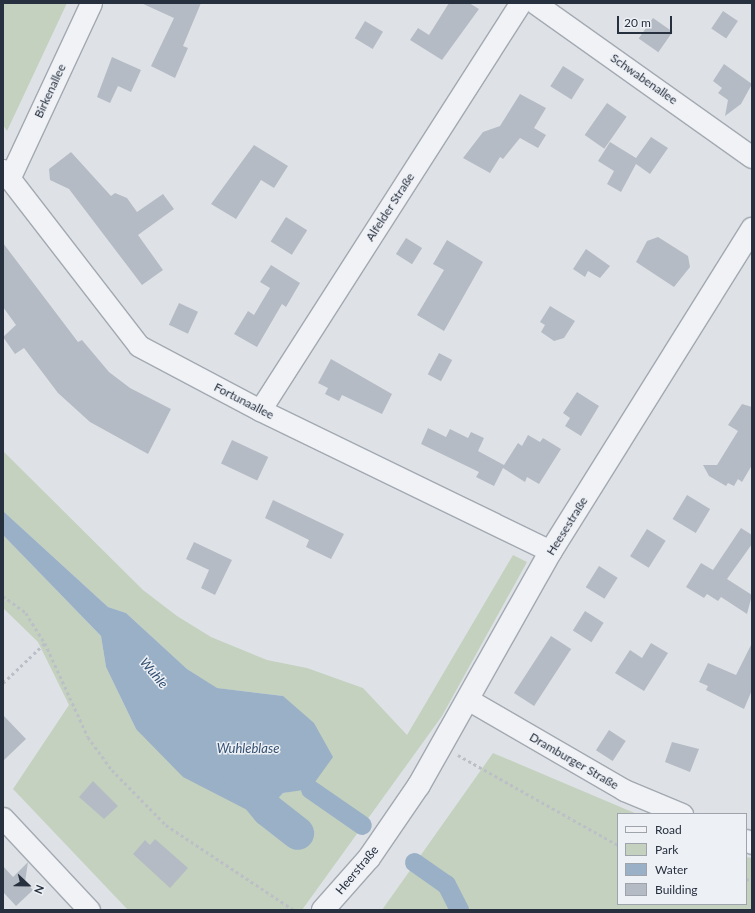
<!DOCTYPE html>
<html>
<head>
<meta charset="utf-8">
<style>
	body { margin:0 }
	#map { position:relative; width:755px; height:913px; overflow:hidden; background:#dee2e7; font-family:Lato,sans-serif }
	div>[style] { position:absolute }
	.green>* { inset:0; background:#c4d1bf }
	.water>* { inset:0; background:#99b0c7 }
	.canal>* { height:19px; margin:-9.5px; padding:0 9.5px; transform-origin:9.5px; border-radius:9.5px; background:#99b0c7 }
	.river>* { height:33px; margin:-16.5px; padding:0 16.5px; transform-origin:16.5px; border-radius:16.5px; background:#99b0c7 }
	.building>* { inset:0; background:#b5bbc4; transform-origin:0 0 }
	.path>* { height:2.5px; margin-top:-1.25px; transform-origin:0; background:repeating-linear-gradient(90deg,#bcc0c6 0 3px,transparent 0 6px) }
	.roads { filter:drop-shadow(1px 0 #a3a9b1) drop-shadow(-1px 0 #a3a9b1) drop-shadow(0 1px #a3a9b1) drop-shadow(0 -1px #a3a9b1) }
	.minor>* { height:21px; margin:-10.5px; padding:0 10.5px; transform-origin:10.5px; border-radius:10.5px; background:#f0f2f6 }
	.tertiary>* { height:22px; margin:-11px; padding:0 11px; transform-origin:11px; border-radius:11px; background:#f0f2f6 }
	span { translate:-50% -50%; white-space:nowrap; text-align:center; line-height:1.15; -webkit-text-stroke:3px #edf0f5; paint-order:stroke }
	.street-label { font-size:12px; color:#27303e }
	.water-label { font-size:13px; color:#324f71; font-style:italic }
	.frame { position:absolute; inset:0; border:4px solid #27303e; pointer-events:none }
	.legend { position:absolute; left:617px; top:813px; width:130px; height:92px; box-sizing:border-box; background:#edf0f5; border:1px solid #9ea3ac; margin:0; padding:5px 7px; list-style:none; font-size:12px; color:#27303e }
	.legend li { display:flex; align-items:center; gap:8px; height:20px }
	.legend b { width:20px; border:1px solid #9ea3ac }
	.north { position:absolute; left:8px; top:865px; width:40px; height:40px; -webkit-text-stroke:3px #edf0f5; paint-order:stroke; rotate:112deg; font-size:11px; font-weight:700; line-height:16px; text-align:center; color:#27303e }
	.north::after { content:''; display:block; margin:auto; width:14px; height:18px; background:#27303e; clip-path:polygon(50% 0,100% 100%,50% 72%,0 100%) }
	.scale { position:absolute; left:617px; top:16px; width:55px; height:18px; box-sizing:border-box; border:2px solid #27303e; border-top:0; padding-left:5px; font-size:12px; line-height:14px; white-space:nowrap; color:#27303e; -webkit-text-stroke:3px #edf0f5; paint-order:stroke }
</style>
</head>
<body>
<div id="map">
	<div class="green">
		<div style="clip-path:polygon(3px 3px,67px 3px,7px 131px,3px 125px)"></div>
		<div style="clip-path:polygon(3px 451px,143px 590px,177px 616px,211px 637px,267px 660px,307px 668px,363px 688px,407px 735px,513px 555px,527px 562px,442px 716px,302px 910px,128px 910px,13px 789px,69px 705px,38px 642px,3px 608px,3px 535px,101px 636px,106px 667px,136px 729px,261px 817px,283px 793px,310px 788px,283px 696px,216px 688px,187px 669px,126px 613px,108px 607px,3px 511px)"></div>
		<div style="clip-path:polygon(493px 753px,637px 814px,618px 814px,618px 904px,746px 904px,746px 857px,752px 858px,752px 910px,382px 910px)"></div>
	</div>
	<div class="water">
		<div style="clip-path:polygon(3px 511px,108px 607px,126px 613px,187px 669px,217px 688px,283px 696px,314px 723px,333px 757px,310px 789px,283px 793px,261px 817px,183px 777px,136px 729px,106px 667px,101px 636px,3px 535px)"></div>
	</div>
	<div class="canal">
		<div style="left:310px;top:789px;width:63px;rotate:34.7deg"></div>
		<div style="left:414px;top:862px;width:39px;rotate:35deg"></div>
		<div style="left:446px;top:884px;width:29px;rotate:63deg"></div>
	</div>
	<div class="river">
		<div style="left:239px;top:775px;width:45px;rotate:50.4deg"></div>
		<div style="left:268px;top:810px;width:37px;rotate:38deg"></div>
	</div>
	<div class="building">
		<div style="clip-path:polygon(141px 3px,201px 3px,183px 46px,188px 48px,175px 78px,151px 66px,174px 18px)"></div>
		<div style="clip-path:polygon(449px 3px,469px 3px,479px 9px,442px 60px,410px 40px,418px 28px,429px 35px)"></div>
		<div style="left:723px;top:11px;width:18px;height:21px;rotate:34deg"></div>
		<div style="left:653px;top:18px;width:24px;height:25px;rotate:35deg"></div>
		<div style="left:365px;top:21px;width:21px;height:20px;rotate:31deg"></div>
		<div style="clip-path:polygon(112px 57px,141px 70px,131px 92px,118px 86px,110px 103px,97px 97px)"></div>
		<div style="clip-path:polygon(724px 64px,752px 84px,741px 104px,725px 116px,728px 100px,718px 93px,722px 88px,713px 81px)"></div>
		<div style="left:563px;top:66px;width:25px;height:24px;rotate:32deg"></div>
		<div style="clip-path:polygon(520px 94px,546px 108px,534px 128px,546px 135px,538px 148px,520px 138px,503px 159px,500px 157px,490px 173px,463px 158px,483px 132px,500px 126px)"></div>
		<div style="left:607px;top:103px;width:24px;height:39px;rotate:35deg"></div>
		<div style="clip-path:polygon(651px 137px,668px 148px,650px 174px,636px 164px,621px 192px,607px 184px,614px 171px,598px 161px,610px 142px,636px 158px)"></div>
		<div style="clip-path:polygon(254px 145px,288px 166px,274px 188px,261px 180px,236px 219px,211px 204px)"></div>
		<div style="clip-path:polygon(71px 152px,111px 196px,115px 193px,127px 198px,137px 212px,163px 194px,174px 209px,138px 235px,163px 270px,142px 285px,69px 189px,50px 180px,49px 169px)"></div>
		<div style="left:286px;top:217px;width:25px;height:29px;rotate:32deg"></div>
		<div style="clip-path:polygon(658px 237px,688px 256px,690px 267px,674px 287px,636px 262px,647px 241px)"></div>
		<div style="left:406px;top:238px;width:19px;height:19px;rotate:32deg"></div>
		<div style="clip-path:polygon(447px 240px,483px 262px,444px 331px,417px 315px,444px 270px,433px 264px)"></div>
		<div style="clip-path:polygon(3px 243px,78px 342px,82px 340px,109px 372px,130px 388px,171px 409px,148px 454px,90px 422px,58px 393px,24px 348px,15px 354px,3px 337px,16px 325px,3px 307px)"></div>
		<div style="clip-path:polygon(586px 249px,610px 266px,600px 278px,588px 271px,585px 277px,573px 269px)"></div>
		<div style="clip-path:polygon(271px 265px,300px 283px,286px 307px,282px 304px,257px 347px,234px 334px,248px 311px,254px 315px,270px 288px,260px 282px)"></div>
		<div style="left:179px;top:303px;width:21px;height:24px;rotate:25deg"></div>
		<div style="clip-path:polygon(550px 306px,575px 321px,564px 338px,554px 341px,541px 332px,545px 325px,540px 322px)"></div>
		<div style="left:439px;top:353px;width:15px;height:24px;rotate:28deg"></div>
		<div style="clip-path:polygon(331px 359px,392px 394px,382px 414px,342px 395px,339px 401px,325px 394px,328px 388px,318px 383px)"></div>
		<div style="clip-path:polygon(577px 392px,599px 406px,581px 436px,565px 426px,570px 418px,563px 413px)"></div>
		<div style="clip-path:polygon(742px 404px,752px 407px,752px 465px,742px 482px,738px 479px,734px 486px,728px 483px,726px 486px,709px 476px,703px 465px,717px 465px,738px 431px,728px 425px)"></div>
		<div style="clip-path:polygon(428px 428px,446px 437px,450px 429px,468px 438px,471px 432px,484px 438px,478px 451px,504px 465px,518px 443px,522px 446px,528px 435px,540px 442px,543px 438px,561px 449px,539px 484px,527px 477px,525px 482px,503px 468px,494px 486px,476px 477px,479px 472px,421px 444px)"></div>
		<div style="left:232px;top:440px;width:40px;height:26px;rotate:25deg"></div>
		<div style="left:687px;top:495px;width:27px;height:28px;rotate:31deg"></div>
		<div style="clip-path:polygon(273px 500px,344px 534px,331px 559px,306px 547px,309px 540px,265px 518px)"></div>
		<div style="clip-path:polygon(741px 528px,752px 535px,752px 544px,727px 579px,752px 595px,747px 614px,721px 597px,718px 601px,707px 594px,704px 598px,686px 587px,701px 563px,713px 570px)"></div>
		<div style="left:647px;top:529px;width:22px;height:32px;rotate:32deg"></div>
		<div style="clip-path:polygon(194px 542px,232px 560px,215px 595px,201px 588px,209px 570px,186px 559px)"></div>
		<div style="left:599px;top:566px;width:22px;height:25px;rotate:32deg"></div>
		<div style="left:585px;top:611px;width:22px;height:23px;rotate:32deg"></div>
		<div style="left:551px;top:636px;width:24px;height:68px;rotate:33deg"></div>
		<div style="clip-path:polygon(651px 643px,668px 653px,644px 691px,615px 673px,630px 650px,642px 658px)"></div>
		<div style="clip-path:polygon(752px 643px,752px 690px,744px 709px,706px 690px,708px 686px,699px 682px,708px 663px,736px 675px)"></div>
		<div style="clip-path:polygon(3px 715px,26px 739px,3px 761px)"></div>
		<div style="left:609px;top:730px;width:20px;height:24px;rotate:33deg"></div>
		<div style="clip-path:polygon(672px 742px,699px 749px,690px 772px,665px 762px)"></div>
		<div style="clip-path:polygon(93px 781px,118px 806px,104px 819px,79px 797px)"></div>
		<div style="clip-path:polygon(155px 839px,188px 868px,170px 888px,133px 854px,145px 840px,150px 845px)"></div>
		<div style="clip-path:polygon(28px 862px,25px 882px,33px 890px,16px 906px,3px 892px,3px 866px,13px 877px)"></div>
	</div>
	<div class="path">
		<div style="left:3px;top:596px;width:29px;rotate:36deg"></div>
		<div style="left:26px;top:613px;width:36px;rotate:58deg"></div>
		<div style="left:45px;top:643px;width:103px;rotate:65.4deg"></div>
		<div style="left:88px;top:737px;width:41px;rotate:54deg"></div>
		<div style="left:112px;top:770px;width:77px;rotate:45.5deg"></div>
		<div style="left:166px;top:825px;width:154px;rotate:33.6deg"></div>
		<div style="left:3px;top:683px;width:58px;rotate:-43.6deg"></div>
		<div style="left:458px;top:755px;width:184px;rotate:29.4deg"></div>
		<div style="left:746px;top:879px;width:6px;rotate:9deg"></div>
	</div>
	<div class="roads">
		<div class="minor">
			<div style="left:535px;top:3px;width:266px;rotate:35.4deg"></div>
			<div style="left:3px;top:170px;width:222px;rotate:52.3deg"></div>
			<div style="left:139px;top:346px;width:137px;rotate:27.9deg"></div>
			<div style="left:260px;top:410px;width:323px;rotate:25.9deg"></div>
			<div style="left:9px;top:179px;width:194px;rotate:-65deg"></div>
			<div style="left:260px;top:410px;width:483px;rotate:-57.4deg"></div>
			<div style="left:469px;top:700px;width:179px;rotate:30.1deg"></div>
			<div style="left:624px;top:790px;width:63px;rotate:22.5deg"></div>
			<div style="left:3px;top:818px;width:126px;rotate:46.9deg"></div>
			<div style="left:746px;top:840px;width:7px;rotate:27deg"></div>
		</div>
		<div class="tertiary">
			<div style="left:323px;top:910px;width:69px;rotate:-48.5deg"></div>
			<div style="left:369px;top:858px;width:88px;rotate:-55.6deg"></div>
			<div style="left:419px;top:785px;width:269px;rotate:-60.6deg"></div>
			<div style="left:551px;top:551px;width:380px;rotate:-58deg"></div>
		</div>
	</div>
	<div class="street-label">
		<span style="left:644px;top:79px;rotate:35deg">Schwabenallee</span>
		<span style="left:50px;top:91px;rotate:-65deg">Birkenallee</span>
		<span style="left:390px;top:207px;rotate:-57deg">Alfelder Straße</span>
		<span style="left:244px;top:401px;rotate:27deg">Fortunaallee</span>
		<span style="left:567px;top:526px;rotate:-58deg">Heesestraße</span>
		<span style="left:574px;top:761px;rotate:30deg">Dramburger Straße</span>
		<span style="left:357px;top:870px;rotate:-50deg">Heerstraße</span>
	</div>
	<div class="water-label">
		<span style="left:154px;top:673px;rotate:50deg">Wuhle</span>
		<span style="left:248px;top:748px">Wuhleblase</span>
	</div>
	<div class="frame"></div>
	<ul class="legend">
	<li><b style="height:5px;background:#f0f2f6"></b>Road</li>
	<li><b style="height:11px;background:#c4d1bf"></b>Park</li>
	<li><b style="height:11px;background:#99b0c7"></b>Water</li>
	<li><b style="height:11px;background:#b5bbc4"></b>Building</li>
	</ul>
	<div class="north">N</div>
	<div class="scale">20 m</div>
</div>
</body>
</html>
